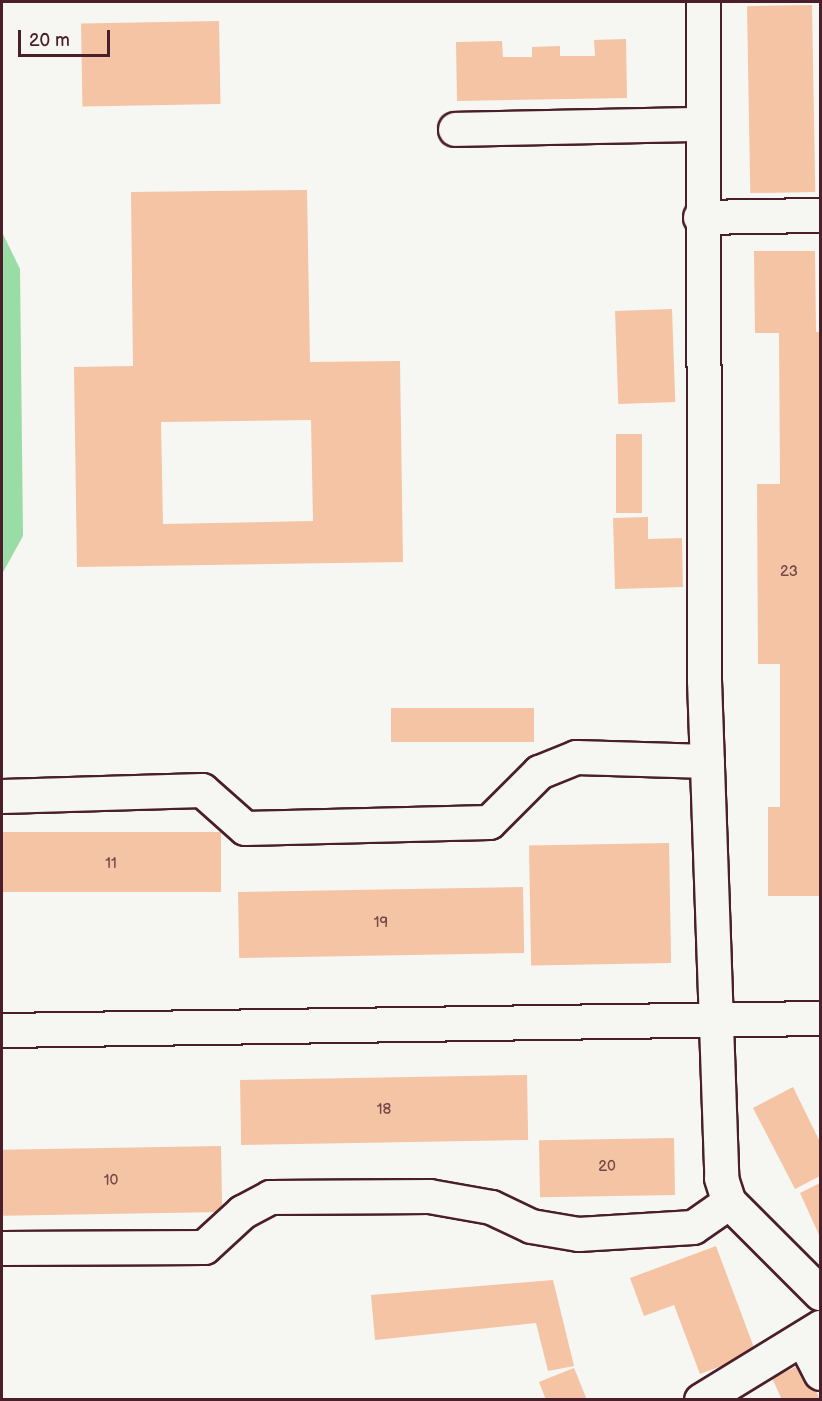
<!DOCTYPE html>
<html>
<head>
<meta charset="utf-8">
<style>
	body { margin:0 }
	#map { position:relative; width:822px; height:1401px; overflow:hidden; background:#f6f6f2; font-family:"Balsamiq Sans",sans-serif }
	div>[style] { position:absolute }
	.green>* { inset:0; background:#9adca6 }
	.building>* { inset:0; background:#f4c4a4; transform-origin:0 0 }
	.roads { filter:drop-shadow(2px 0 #4a1f2b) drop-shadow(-2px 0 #4a1f2b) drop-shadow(0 2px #4a1f2b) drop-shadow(0 -2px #4a1f2b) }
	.minor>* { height:33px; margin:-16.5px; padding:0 16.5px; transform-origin:16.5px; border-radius:16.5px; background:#f6f6f2 }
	span { translate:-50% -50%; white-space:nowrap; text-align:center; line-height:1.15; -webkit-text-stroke:4.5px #f6f6f2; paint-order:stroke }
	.number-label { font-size:15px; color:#744849 }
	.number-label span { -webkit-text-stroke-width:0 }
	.frame { position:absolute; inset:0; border:3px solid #4a1f2b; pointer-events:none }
	.scale { position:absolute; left:18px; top:30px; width:92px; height:27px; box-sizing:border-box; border:3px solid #4a1f2b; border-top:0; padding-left:8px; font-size:18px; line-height:21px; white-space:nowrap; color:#4a1f2b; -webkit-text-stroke:4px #f6f6f2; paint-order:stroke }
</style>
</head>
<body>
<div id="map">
	<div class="green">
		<div style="clip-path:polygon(2px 232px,20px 269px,23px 536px,2px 574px)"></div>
	</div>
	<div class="building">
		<div style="left:812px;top:5px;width:187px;height:65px;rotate:89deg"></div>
		<div style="left:219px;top:21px;width:83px;height:138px;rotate:89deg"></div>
		<div style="clip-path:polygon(626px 39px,627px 98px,457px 101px,456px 42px,502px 41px,503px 57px,532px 57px,532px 47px,560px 46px,560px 56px,595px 56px,594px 40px)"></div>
		<div style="clip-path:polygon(evenodd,307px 190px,310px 362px,400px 361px,403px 562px,77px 567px,74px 367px,133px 366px,131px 192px,307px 190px,311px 420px,313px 521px,163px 524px,161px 422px,311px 420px)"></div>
		<div style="clip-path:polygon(754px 251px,815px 251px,816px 332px,820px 332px,820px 896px,768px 896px,768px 807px,780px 807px,780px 664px,758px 664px,757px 484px,780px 484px,779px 333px,755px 333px)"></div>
		<div style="left:672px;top:309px;width:93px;height:57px;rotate:88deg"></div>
		<div style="left:616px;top:434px;width:26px;height:79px"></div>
		<div style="clip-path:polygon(648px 517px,648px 539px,682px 538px,683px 587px,615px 589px,613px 518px)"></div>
		<div style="left:534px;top:708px;width:34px;height:143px;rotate:90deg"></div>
		<div style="left:221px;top:832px;width:60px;height:219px;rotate:90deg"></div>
		<div style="left:669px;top:843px;width:120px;height:140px;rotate:89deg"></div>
		<div style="left:523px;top:887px;width:66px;height:285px;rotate:89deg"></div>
		<div style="left:527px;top:1075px;width:65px;height:287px;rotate:89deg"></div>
		<div style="clip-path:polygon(793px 1087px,820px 1142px,820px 1176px,795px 1189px,753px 1108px)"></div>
		<div style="left:674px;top:1138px;width:57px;height:135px;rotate:89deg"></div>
		<div style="left:221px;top:1146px;width:66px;height:219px;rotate:89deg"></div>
		<div style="clip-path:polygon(820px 1183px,820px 1237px,800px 1193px)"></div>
		<div style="clip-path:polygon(716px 1246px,756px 1353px,700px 1374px,674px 1305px,644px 1316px,630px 1278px)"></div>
		<div style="clip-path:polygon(553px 1280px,574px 1366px,548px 1371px,536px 1323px,375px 1340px,371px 1295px)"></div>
		<div style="clip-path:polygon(804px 1363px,820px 1400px,782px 1400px,772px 1378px)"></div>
		<div style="clip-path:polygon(574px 1368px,587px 1400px,546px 1400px,539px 1382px)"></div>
	</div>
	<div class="roads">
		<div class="minor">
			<div style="left:703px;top:2px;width:678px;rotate:89.92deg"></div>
			<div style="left:704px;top:680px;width:498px;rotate:88deg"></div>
			<div style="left:721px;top:1178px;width:25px;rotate:72deg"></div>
			<div style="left:729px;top:1202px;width:129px;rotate:45deg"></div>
			<div style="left:455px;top:129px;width:246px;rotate:-1.2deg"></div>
			<div style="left:700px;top:217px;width:120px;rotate:-1deg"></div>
			<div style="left:2px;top:796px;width:200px;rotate:-1.7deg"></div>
			<div style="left:202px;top:790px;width:57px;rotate:41.5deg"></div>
			<div style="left:245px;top:828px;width:244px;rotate:-1.4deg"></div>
			<div style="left:489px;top:822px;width:71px;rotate:-45deg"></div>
			<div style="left:539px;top:772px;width:40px;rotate:-22deg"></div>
			<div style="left:576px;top:757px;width:131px;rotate:1.7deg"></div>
			<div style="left:2px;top:1030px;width:818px;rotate:-0.84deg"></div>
			<div style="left:2px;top:1248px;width:202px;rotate:-0.3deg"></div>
			<div style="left:204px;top:1247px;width:52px;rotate:-42.6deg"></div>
			<div style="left:242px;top:1212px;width:32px;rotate:-28deg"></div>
			<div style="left:270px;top:1197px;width:159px;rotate:-0.4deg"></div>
			<div style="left:429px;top:1196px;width:63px;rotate:10.1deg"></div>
			<div style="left:491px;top:1207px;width:44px;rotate:25.4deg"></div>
			<div style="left:531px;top:1226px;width:48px;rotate:9.7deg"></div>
			<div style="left:578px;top:1234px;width:115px;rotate:-3.5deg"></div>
			<div style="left:693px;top:1227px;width:44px;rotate:-34.8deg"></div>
			<div style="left:804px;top:1341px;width:36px;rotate:63deg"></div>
			<div style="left:701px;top:1400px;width:140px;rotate:-31.5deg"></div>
		</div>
	</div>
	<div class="number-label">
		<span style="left:789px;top:572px">23</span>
		<span style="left:111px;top:864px">11</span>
		<span style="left:381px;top:923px">19</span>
		<span style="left:384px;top:1110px">18</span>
		<span style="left:607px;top:1167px">20</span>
		<span style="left:111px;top:1181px">10</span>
	</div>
	<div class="frame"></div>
	<div class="scale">20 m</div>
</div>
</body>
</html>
